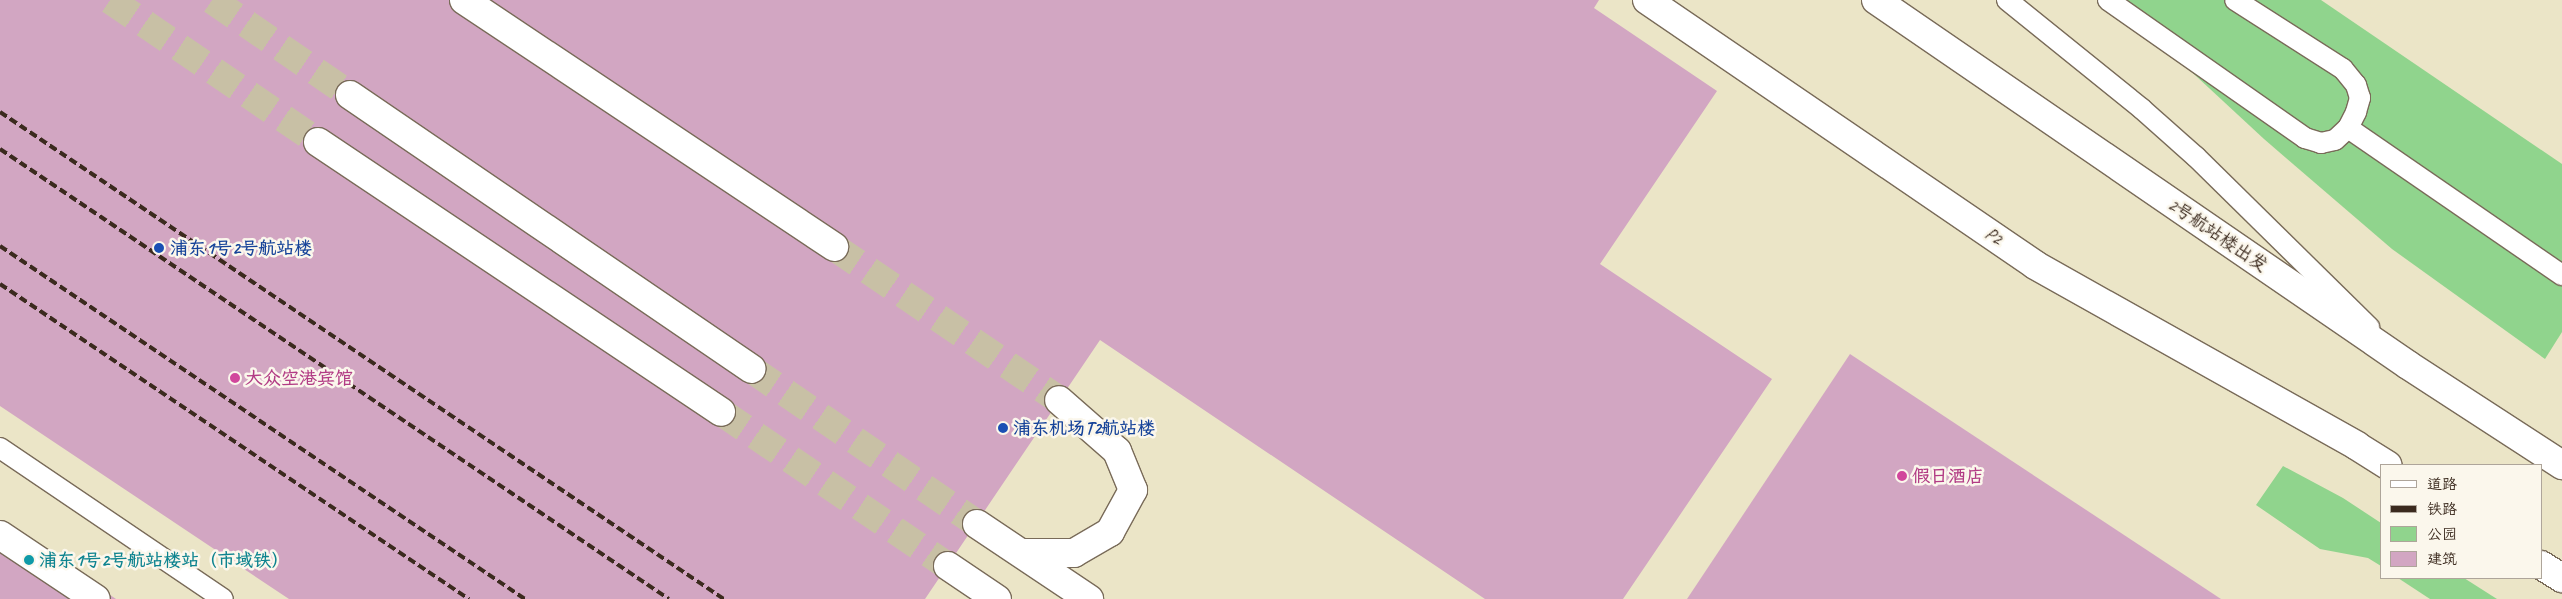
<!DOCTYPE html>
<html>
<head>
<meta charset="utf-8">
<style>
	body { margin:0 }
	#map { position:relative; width:2562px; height:599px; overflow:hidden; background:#ebe5c7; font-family:Caveat,"LXGW WenKai TC",sans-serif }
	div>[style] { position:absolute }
	.green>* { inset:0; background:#90d48d }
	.building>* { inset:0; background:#d2a6c2 }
	.tertiary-tunnel>* { height:28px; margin-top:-14px; transform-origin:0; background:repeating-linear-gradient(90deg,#c8c0a5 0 28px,transparent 0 42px) }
	.trunk-tunnel>* { height:28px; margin-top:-14px; transform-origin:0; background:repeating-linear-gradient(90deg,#c8c0a5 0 28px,transparent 0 42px) }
	.roads { filter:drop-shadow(1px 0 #796b59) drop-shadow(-1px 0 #796b59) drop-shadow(0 1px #796b59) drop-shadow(0 -1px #796b59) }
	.service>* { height:20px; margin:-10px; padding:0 10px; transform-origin:10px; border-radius:10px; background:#fff }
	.tertiary>* { height:28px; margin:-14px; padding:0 14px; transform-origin:14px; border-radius:14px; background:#fff }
	.primary>* { height:28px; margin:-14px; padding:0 14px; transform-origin:14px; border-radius:14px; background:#fff }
	.trunk>* { height:28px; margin:-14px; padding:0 14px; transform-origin:14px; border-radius:14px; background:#fff }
	.rail>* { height:4px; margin-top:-2px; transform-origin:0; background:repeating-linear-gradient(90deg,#3b2a1e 0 8px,transparent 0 12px) }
	.dots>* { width:14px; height:14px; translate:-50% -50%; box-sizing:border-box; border:2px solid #fbf7ec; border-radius:50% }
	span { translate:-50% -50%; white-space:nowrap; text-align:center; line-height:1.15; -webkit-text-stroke:5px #fbf7ec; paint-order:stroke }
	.street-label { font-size:18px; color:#3b2a1e }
	.transit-label { font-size:18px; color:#164399; font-weight:700 }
	.left { translate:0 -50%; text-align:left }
	.hotel-label { font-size:18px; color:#b23c85; font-weight:700 }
	.culture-label { font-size:18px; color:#0d838f; font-weight:700 }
	.legend { position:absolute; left:2380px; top:464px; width:162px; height:115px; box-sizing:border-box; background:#fbf7ec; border:1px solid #aea59a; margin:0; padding:6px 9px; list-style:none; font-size:15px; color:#3b2a1e }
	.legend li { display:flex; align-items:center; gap:10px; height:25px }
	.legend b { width:25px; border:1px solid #aea59a }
</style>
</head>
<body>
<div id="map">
	<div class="green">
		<div style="clip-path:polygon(2114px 0,2321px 0,2562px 164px,2562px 332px,2545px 359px,2392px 249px,2264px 139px)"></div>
		<div style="clip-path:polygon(2283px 466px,2343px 498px,2381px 523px,2381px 566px,2368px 558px,2320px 549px,2256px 505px)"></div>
		<div style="clip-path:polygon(2398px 578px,2464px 578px,2497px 599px,2430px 599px)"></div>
	</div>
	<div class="building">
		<div style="clip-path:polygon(0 0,1599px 0,1594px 8px,1717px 91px,1600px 264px,1772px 379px,1623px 599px,1485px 599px,1100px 340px,925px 599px,289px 599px,0 406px)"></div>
		<div style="clip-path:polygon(1850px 354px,2221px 599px,1687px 599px)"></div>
		<div style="clip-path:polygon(0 521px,116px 599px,0 599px)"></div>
	</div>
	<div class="tertiary-tunnel">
		<div style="left:212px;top:0;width:168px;rotate:34.5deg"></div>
		<div style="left:834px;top:247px;width:272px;rotate:34.2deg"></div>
		<div style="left:751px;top:369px;width:274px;rotate:34.4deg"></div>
	</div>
	<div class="trunk-tunnel">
		<div style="left:110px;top:0;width:252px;rotate:34.3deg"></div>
		<div style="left:721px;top:412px;width:274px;rotate:34.2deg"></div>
	</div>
	<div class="roads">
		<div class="service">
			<div style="left:2007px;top:0;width:174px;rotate:38.9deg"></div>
			<div style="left:2142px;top:109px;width:72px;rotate:41.6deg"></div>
			<div style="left:2196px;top:157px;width:243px;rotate:44.5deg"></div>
			<div style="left:2108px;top:0;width:241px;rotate:35deg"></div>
			<div style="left:2305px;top:138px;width:17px;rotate:17deg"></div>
			<div style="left:2321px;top:143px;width:14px;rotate:-12deg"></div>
			<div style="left:2335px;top:140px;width:18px;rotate:-43deg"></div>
			<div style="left:2348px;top:128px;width:18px;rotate:-63deg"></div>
			<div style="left:2356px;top:112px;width:15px;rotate:-74deg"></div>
			<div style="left:2360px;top:98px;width:14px;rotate:-107deg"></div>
			<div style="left:2356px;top:85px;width:21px;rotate:-129deg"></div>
			<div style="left:2343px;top:69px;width:128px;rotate:-147.4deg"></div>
			<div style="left:2348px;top:128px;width:260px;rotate:34.5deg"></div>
			<div style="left:0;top:448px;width:269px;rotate:34.1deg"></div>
		</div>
		<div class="tertiary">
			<div style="left:464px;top:0;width:445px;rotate:33.7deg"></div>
			<div style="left:350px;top:95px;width:486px;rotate:34.3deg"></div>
			<div style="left:977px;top:524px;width:135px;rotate:33.8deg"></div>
			<div style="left:1022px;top:553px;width:52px"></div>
			<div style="left:1074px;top:553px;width:42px;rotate:-30.3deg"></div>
			<div style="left:1110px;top:532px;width:48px;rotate:-61.3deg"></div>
			<div style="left:1133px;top:490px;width:42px;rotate:-112.3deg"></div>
			<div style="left:1117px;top:451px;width:77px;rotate:-138.7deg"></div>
		</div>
		<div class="primary">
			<div style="left:1647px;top:0;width:470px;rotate:34.3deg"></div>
			<div style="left:2035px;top:265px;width:369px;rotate:29.3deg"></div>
			<div style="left:2357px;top:446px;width:36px;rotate:32deg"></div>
			<div style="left:1876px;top:0;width:645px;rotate:34.45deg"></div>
			<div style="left:2408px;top:365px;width:184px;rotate:33deg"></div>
			<div style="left:2541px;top:565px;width:25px;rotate:32deg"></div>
		</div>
		<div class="trunk">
			<div style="left:318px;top:142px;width:485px;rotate:33.8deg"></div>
			<div style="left:0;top:535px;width:115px;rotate:33.7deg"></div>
			<div style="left:948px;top:566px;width:59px;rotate:34deg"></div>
		</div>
	</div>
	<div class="rail">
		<div style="left:0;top:112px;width:873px;rotate:33.93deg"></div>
		<div style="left:0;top:149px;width:806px;rotate:33.93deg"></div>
		<div style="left:0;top:246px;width:633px;rotate:33.92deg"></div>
		<div style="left:0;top:284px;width:565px;rotate:33.89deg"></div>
	</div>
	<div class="dots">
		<div style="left:159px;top:248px;background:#1a4fb4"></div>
		<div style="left:235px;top:378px;background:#d1479c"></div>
		<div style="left:1003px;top:428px;background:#1a4fb4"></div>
		<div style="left:1902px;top:476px;background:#d1479c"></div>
		<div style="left:29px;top:560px;background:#0f9aa8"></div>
	</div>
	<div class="street-label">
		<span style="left:2218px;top:235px;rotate:34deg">2号航站楼出发</span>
		<span style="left:1994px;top:236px;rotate:34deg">P2</span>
	</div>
	<div class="transit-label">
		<span class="left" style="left:170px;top:248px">浦东1号2号航站楼</span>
		<span class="left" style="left:1013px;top:428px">浦东机场T2航站楼</span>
	</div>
	<div class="hotel-label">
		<span class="left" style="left:245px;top:378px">大众空港宾馆</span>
		<span class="left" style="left:1912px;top:476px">假日酒店</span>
	</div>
	<div class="culture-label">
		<span class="left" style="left:39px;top:560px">浦东1号2号航站楼站（市域铁）</span>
	</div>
	<ul class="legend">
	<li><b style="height:6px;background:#fff"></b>道路</li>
	<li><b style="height:6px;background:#3b2a1e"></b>铁路</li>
	<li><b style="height:14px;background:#90d48d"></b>公园</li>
	<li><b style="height:14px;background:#d2a6c2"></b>建筑</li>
	</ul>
</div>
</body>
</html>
